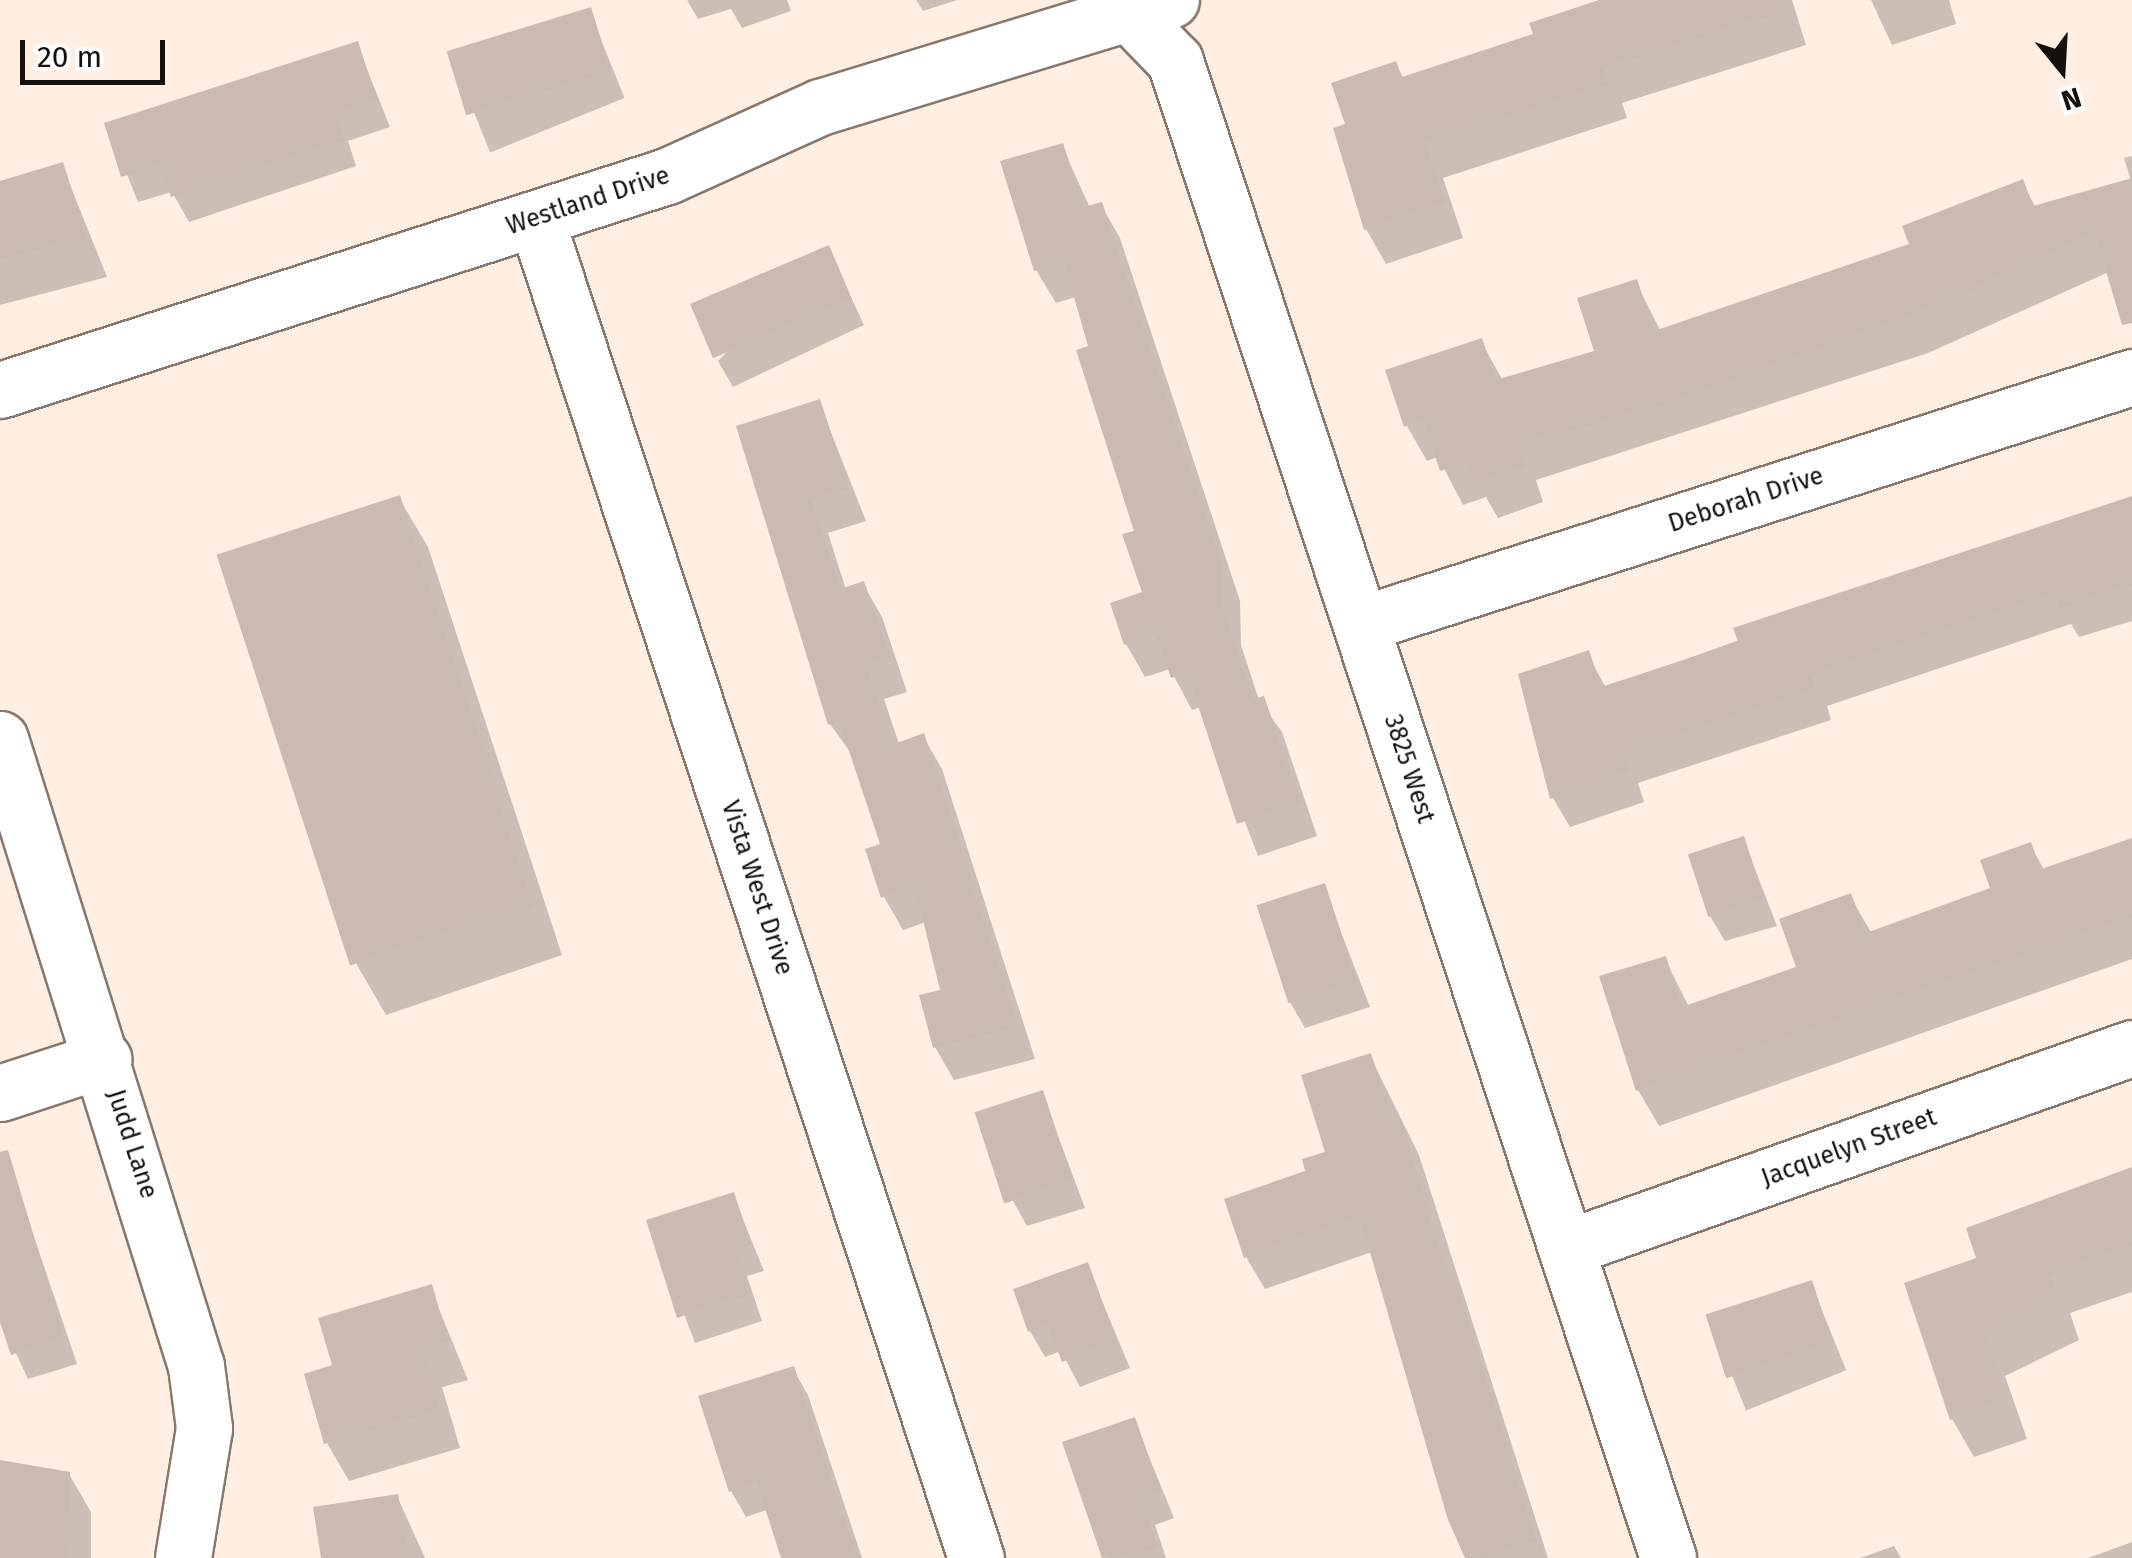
<!DOCTYPE html>
<html>
<head>
<meta charset="utf-8">
<style>
	body { margin:0 }
	#map { position:relative; width:2132px; height:1558px; overflow:hidden; background:#ffeee2; font-family:"Fira Sans",sans-serif }
	div>[style] { position:absolute }
	.shadow>* { inset:0; background:#0003; transform-origin:0 0 }
	.building>* { inset:0; background:#cbbaaf; transform-origin:0 0 }
	.roads { filter:drop-shadow(2px 0 #87786d) drop-shadow(-2px 0 #87786d) drop-shadow(0 2px #87786d) drop-shadow(0 -2px #87786d) }
	.minor>* { height:55px; margin:-27.5px; padding:0 27.5px; transform-origin:27.5px; border-radius:27.5px; background:#fff }
	span { translate:-50% -50%; white-space:nowrap; text-align:center; line-height:1.15; -webkit-text-stroke:9px #fff; paint-order:stroke }
	.street-label { font-size:25px; color:#15100c }
	.north { position:absolute; left:2012px; top:20px; width:100px; height:100px; -webkit-text-stroke:8px #fff; paint-order:stroke; rotate:162deg; font-size:28px; font-weight:700; line-height:40px; text-align:center; color:#15100c }
	.north::after { content:''; display:block; margin:auto; width:35px; height:45px; background:#15100c; clip-path:polygon(50% 0,100% 100%,50% 72%,0 100%) }
	.scale { position:absolute; left:20px; top:40px; width:145px; height:45px; box-sizing:border-box; border:5px solid #15100c; border-top:0; padding-left:12px; font-size:30px; line-height:35px; white-space:nowrap; color:#15100c; -webkit-text-stroke:8px #fff; paint-order:stroke }
</style>
</head>
<body>
<div id="map">
	<div class="shadow">
		<div style="clip-path:polygon(687px 0,787px 0,791px 11px,742px 28px,731px 9px,698px 19px)"></div>
		<div style="clip-path:polygon(916px 0,957px 0,923px 11px)"></div>
		<div style="clip-path:polygon(1606px 0,1792px 0,1806px 45px,1622px 103px,1627px 118px,1443px 178px,1463px 238px,1386px 264px,1366px 229px,1348px 126px,1395px 64px,1404px 79px,1536px 36px)"></div>
		<div style="clip-path:polygon(1871px 0,1949px 0,1956px 24px,1892px 45px)"></div>
		<div style="left:589px;top:10px;width:95px;height:145px;rotate:68deg"></div>
		<div style="clip-path:polygon(357px 44px,390px 127px,348px 141px,356px 166px,189px 222px,172px 192px,138px 202px,107px 125px)"></div>
		<div style="clip-path:polygon(1062px 146px,1090px 208px,1101px 205px,1120px 238px,1240px 601px,1241px 645px,1259px 700px,1282px 732px,1317px 836px,1258px 856px,1201px 707px,1192px 710px,1170px 669px,1145px 677px,1126px 644px,1145px 594px,1137px 532px,1076px 297px,1056px 303px,1036px 270px)"></div>
		<div style="clip-path:polygon(2132px 156px,2132px 294px,2111px 271px,1928px 353px,1536px 480px,1543px 502px,1498px 518px,1486px 497px,1463px 505px,1438px 457px,1427px 461px,1407px 426px,1481px 341px,1503px 381px,1597px 352px,1636px 282px,1661px 332px,1912px 246px,2022px 182px,2036px 208px,2131px 181px,2124px 158px)"></div>
		<div style="clip-path:polygon(62px 165px,107px 277px,0 305px,0 184px)"></div>
		<div style="clip-path:polygon(828px 248px,864px 325px,733px 387px,718px 361px)"></div>
		<div style="clip-path:polygon(819px 402px,866px 521px,828px 533px,846px 590px,863px 584px,882px 617px,907px 692px,884px 699px,899px 744px,923px 736px,942px 769px,1035px 1059px,954px 1080px,935px 1047px,943px 992px,926px 922px,903px 930px,884px 897px,883px 846px,853px 756px,830px 724px,739px 427px)"></div>
		<div style="clip-path:polygon(399px 498px,428px 547px,562px 955px,386px 1015px,357px 965px,220px 556px)"></div>
		<div style="clip-path:polygon(2132px 498px,2132px 621px,2079px 637px,2071px 624px,1827px 706px,1831px 720px,1638px 783px,1644px 802px,1570px 827px,1553px 798px,1587px 653px,1606px 688px)"></div>
		<div style="clip-path:polygon(1743px 838px,1777px 926px,1725px 941px,1710px 916px)"></div>
		<div style="clip-path:polygon(2132px 840px,2132px 959px,1659px 1126px,1638px 1090px,1602px 978px,1665px 959px,1689px 1007px,1800px 968px,1850px 896px,1872px 934px,1993px 889px,2030px 845px,2045px 871px)"></div>
		<div style="clip-path:polygon(1323px 886px,1370px 1007px,1305px 1028px,1290px 1002px)"></div>
		<div style="clip-path:polygon(1370px 1056px,1419px 1155px,1548px 1558px,1467px 1558px,1372px 1252px,1265px 1289px,1246px 1257px,1328px 1154px)"></div>
		<div style="clip-path:polygon(1042px 1093px,1085px 1208px,1027px 1226px,1013px 1201px)"></div>
		<div style="clip-path:polygon(2132px 1171px,2132px 1292px,2070px 1313px,2079px 1340px,2005px 1376px,2027px 1439px,1974px 1457px,1952px 1419px,1979px 1260px)"></div>
		<div style="clip-path:polygon(733px 1195px,764px 1271px,747px 1276px,762px 1321px,695px 1343px,649px 1222px)"></div>
		<div style="clip-path:polygon(22px 1201px,77px 1364px,28px 1379px,0 1319px,0 1209px)"></div>
		<div style="clip-path:polygon(1087px 1265px,1130px 1368px,1080px 1387px,1061px 1351px,1045px 1357px,1030px 1331px)"></div>
		<div style="left:1811px;top:1283px;width:94px;height:108px;rotate:68deg"></div>
		<div style="clip-path:polygon(430px 1287px,468px 1380px,442px 1387px,460px 1448px,349px 1481px,327px 1443px,335px 1367px)"></div>
		<div style="clip-path:polygon(793px 1369px,808px 1395px,862px 1558px,788px 1558px,769px 1509px,746px 1517px,731px 1491px)"></div>
		<div style="clip-path:polygon(1134px 1420px,1174px 1518px,1155px 1525px,1166px 1558px,1105px 1558px,1065px 1444px)"></div>
		<div style="clip-path:polygon(69px 1474px,91px 1512px,91px 1558px,0 1558px,0 1485px)"></div>
		<div style="clip-path:polygon(397px 1496px,425px 1558px,323px 1558px)"></div>
		<div style="clip-path:polygon(2132px 1542px,2132px 1558px,2088px 1558px)"></div>
		<div style="clip-path:polygon(1894px 1546px,1901px 1558px,1860px 1558px)"></div>
	</div>
	<div class="building">
		<div style="clip-path:polygon(1599px 0,1792px 0,1793px 9px,1604px 68px,1610px 84px,1425px 144px,1445px 203px,1364px 230px,1333px 128px,1345px 124px,1331px 83px,1396px 61px,1402px 77px,1533px 34px,1529px 23px)"></div>
		<div style="left:591px;top:7px;width:67px;height:151px;rotate:73deg"></div>
		<div style="clip-path:polygon(358px 41px,377px 101px,335px 115px,344px 140px,171px 197px,162px 165px,121px 177px,104px 123px)"></div>
		<div style="clip-path:polygon(1063px 143px,1084px 207px,1102px 202px,1223px 565px,1223px 609px,1253px 699px,1264px 696px,1300px 802px,1237px 824px,1187px 672px,1171px 678px,1156px 634px,1124px 645px,1110px 603px,1142px 592px,1122px 534px,1134px 531px,1076px 350px,1088px 346px,1064px 262px,1034px 271px,1000px 161px)"></div>
		<div style="clip-path:polygon(63px 162px,87px 238px,0 259px,0 181px)"></div>
		<div style="clip-path:polygon(2132px 178px,2132px 323px,2122px 325px,2095px 234px,1908px 318px,1671px 403px,1518px 445px,1525px 467px,1475px 484px,1468px 462px,1440px 471px,1423px 420px,1404px 427px,1385px 370px,1482px 338px,1496px 380px,1594px 351px,1577px 298px,1637px 279px,1654px 331px,1909px 244px,1902px 226px,2023px 179px,2033px 206px)"></div>
		<div style="left:829px;top:245px;width:59px;height:151px;rotate:67deg"></div>
		<div style="clip-path:polygon(820px 399px,849px 488px,811px 500px,840px 589px,864px 581px,890px 658px,867px 666px,894px 744px,924px 733px,1018px 1026px,933px 1048px,919px 995px,940px 990px,915px 887px,881px 898px,865px 849px,880px 844px,839px 721px,828px 725px,736px 426px)"></div>
		<div style="left:400px;top:495px;width:432px;height:193px;rotate:72deg"></div>
		<div style="clip-path:polygon(2132px 496px,2132px 586px,2059px 609px,2055px 595px,1812px 676px,1816px 690px,1623px 753px,1629px 772px,1550px 799px,1518px 674px,1589px 650px,1601px 687px,1738px 642px,1733px 628px)"></div>
		<div style="left:1744px;top:836px;width:66px;height:59px;rotate:72deg"></div>
		<div style="clip-path:polygon(2132px 838px,2132px 918px,1636px 1091px,1599px 976px,1666px 956px,1682px 1007px,1796px 967px,1779px 919px,1851px 893px,1866px 933px,1990px 888px,1980px 860px,2031px 842px,2041px 869px)"></div>
		<div style="left:1325px;top:883px;width:103px;height:72px;rotate:72deg"></div>
		<div style="clip-path:polygon(1371px 1053px,1393px 1122px,1401px 1119px,1448px 1278px,1455px 1276px,1536px 1541px,1481px 1558px,1465px 1558px,1448px 1520px,1360px 1218px,1244px 1258px,1224px 1199px,1305px 1171px,1302px 1159px,1325px 1152px,1301px 1075px)"></div>
		<div style="left:1043px;top:1090px;width:96px;height:72px;rotate:72deg"></div>
		<div style="clip-path:polygon(8px 1150px,64px 1337px,11px 1355px,0 1322px,0 1152px)"></div>
		<div style="clip-path:polygon(2132px 1167px,2132px 1246px,2050px 1275px,2059px 1301px,1985px 1337px,2006px 1401px,1950px 1420px,1904px 1283px,1976px 1258px,1966px 1228px)"></div>
		<div style="clip-path:polygon(734px 1192px,751px 1244px,735px 1250px,749px 1295px,677px 1318px,646px 1220px)"></div>
		<div style="clip-path:polygon(1088px 1262px,1117px 1342px,1062px 1362px,1048px 1325px,1028px 1332px,1013px 1289px)"></div>
		<div style="left:1812px;top:1280px;width:67px;height:112px;rotate:72deg"></div>
		<div style="clip-path:polygon(432px 1284px,448px 1341px,422px 1349px,440px 1410px,324px 1444px,304px 1374px,332px 1365px,318px 1318px)"></div>
		<div style="clip-path:polygon(794px 1366px,838px 1504px,859px 1558px,781px 1558px,757px 1483px,729px 1492px,698px 1396px)"></div>
		<div style="clip-path:polygon(1135px 1417px,1161px 1492px,1142px 1499px,1158px 1548px,1102px 1558px,1062px 1442px)"></div>
		<div style="clip-path:polygon(0 1460px,70px 1472px,68px 1558px,0 1558px)"></div>
		<div style="clip-path:polygon(398px 1494px,409px 1558px,321px 1558px,313px 1507px)"></div>
	</div>
	<div class="roads">
		<div class="minor">
			<div style="left:1116px;top:0;width:85px;rotate:46deg"></div>
			<div style="left:1175px;top:61px;width:1576px;rotate:71.77deg"></div>
			<div style="left:536px;top:219px;width:1409px;rotate:71.81deg"></div>
			<div style="left:0;top:390px;width:700px;rotate:-17.79deg"></div>
			<div style="left:667px;top:176px;width:168px;rotate:-24.3deg"></div>
			<div style="left:820px;top:107px;width:367px;rotate:-17deg"></div>
			<div style="left:1361px;top:624px;width:810px;rotate:-17.76deg"></div>
			<div style="left:0;top:739px;width:657px;rotate:72.64deg"></div>
			<div style="left:196px;top:1366px;width:63px;rotate:82.6deg"></div>
			<div style="left:204px;top:1428px;width:132px;rotate:99.2deg"></div>
			<div style="left:0;top:1093px;width:109px;rotate:-18.1deg"></div>
			<div style="left:1566px;top:1248px;width:600px;rotate:-19.46deg"></div>
		</div>
	</div>
	<div class="street-label">
		<span style="left:588px;top:201px;rotate:-18deg">Westland Drive</span>
		<span style="left:1746px;top:500px;rotate:-18deg">Deborah Drive</span>
		<span style="left:1409px;top:769px;rotate:72deg">3825 West</span>
		<span style="left:757px;top:888px;rotate:72deg">Vista West Drive</span>
		<span style="left:132px;top:1144px;rotate:72deg">Judd Lane</span>
		<span style="left:1849px;top:1148px;rotate:-20deg">Jacquelyn Street</span>
	</div>
	<div class="north">N</div>
	<div class="scale">20 m</div>
</div>
</body>
</html>
